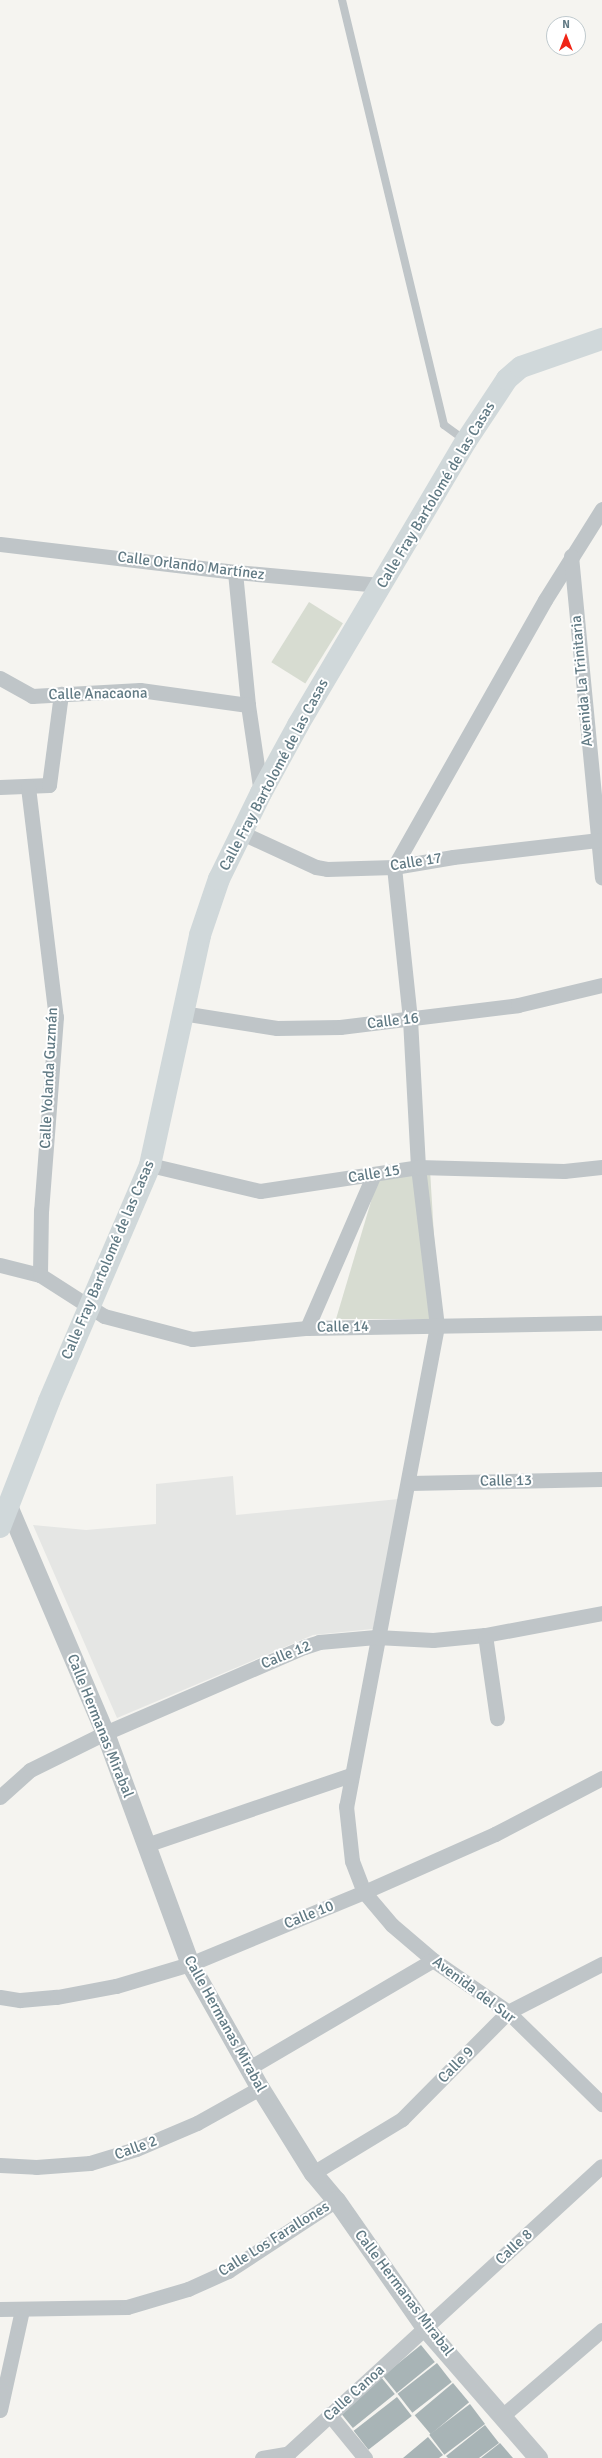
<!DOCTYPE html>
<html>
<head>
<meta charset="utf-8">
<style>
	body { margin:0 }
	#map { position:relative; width:602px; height:2458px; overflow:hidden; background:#f5f4f0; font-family:Signika,sans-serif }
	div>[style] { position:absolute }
	.built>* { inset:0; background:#e5e6e4 }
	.green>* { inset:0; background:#d7dcd1; transform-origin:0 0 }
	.building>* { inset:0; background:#a8b4b6; transform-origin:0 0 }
	.service>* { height:8px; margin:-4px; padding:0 4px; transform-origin:4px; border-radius:4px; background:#bfc5c8 }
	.minor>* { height:15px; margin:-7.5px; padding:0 7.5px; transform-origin:7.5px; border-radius:7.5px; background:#bfc5c8 }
	.tertiary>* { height:19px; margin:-9.5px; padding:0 9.5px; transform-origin:9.5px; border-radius:9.5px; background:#bfc5c8 }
	.secondary>* { height:22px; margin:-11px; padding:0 11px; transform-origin:11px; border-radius:11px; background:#d0d8da }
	span { translate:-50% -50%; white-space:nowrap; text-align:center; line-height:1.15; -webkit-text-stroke:4px #fff; paint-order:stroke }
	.street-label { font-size:15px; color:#617a84 }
	.north { position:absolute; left:546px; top:16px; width:40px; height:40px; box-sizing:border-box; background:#fff; border:1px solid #c0cace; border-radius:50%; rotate:0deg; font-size:11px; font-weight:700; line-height:16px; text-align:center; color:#617a84 }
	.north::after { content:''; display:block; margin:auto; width:14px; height:18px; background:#f02516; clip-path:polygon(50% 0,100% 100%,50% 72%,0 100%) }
</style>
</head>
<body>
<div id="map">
	<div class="built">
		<div style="clip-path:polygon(233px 1476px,236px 1515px,399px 1499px,373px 1629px,313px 1635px,117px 1718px,33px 1525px,86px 1530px,156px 1524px,156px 1484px)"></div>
	</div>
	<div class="green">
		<div style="left:309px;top:602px;width:40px;height:71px;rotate:32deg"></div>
		<div style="clip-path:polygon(430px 1170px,439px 1319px,336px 1319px,378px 1178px)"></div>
	</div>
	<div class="building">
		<div style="left:421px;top:2345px;width:22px;height:49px;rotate:51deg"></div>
		<div style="left:437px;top:2363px;width:24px;height:50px;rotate:52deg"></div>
		<div style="left:381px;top:2377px;width:22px;height:54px;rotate:51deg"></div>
		<div style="left:453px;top:2383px;width:25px;height:50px;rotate:50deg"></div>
		<div style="left:397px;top:2397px;width:24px;height:55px;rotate:52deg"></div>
		<div style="left:470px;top:2404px;width:25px;height:51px;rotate:53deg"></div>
		<div style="clip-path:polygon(485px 2425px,499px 2443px,479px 2458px,448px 2458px,446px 2456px)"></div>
		<div style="clip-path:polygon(428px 2437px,443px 2455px,439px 2458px,403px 2458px)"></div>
		<div style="clip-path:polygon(500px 2443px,513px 2458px,481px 2458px)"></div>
	</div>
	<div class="service">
		<div style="left:342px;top:0;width:437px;rotate:76.5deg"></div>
		<div style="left:444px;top:425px;width:26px;rotate:36deg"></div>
	</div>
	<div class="minor">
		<div style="left:602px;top:509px;width:107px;rotate:122.1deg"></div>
		<div style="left:545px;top:600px;width:307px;rotate:119.5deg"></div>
		<div style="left:394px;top:867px;width:153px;rotate:84deg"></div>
		<div style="left:410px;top:1019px;width:148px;rotate:86.9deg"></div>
		<div style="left:418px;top:1167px;width:160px;rotate:83.2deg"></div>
		<div style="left:437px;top:1326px;width:489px;rotate:100.7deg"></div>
		<div style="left:346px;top:1806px;width:55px;rotate:83.8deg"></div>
		<div style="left:352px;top:1861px;width:33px;rotate:69deg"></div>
		<div style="left:364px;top:1892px;width:43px;rotate:49.7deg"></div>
		<div style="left:392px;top:1925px;width:54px;rotate:40.5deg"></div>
		<div style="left:433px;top:1960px;width:91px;rotate:34.7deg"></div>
		<div style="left:508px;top:2012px;width:132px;rotate:44.4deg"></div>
		<div style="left:0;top:544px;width:237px;rotate:6.8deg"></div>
		<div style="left:235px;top:572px;width:148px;rotate:5.1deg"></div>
		<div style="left:571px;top:556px;width:323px;rotate:84.5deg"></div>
		<div style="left:235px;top:572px;width:134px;rotate:84.4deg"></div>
		<div style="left:248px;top:705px;width:89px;rotate:81.6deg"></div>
		<div style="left:0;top:678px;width:37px;rotate:29deg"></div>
		<div style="left:32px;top:696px;width:108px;rotate:-3.2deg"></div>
		<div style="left:140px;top:690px;width:109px;rotate:7.9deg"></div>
		<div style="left:0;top:787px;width:49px;rotate:-2.3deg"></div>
		<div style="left:49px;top:785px;width:92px;rotate:-82.5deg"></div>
		<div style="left:28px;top:787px;width:232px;rotate:83.1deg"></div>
		<div style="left:56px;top:1017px;width:194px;rotate:94.4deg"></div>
		<div style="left:41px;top:1210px;width:65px;rotate:90.9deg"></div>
		<div style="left:242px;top:833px;width:81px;rotate:24.7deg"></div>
		<div style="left:316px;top:867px;width:11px;rotate:10deg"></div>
		<div style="left:327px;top:869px;width:67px;rotate:-1.7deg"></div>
		<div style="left:394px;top:867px;width:60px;rotate:-9.6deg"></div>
		<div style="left:453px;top:857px;width:145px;rotate:-6.7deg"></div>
		<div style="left:182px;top:1013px;width:96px;rotate:9deg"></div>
		<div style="left:277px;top:1028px;width:63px;rotate:-0.9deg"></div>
		<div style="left:340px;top:1027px;width:179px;rotate:-7deg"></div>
		<div style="left:518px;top:1005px;width:86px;rotate:-13.4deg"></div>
		<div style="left:150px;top:1165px;width:113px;rotate:13.3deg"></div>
		<div style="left:260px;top:1191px;width:160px;rotate:-8.6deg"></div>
		<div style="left:418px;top:1167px;width:146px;rotate:1.6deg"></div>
		<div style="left:564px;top:1171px;width:38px;rotate:-6deg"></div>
		<div style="left:0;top:1265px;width:41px;rotate:14deg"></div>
		<div style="left:40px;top:1275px;width:76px;rotate:32.6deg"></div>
		<div style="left:104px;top:1316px;width:91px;rotate:14.6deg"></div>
		<div style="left:192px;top:1339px;width:116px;rotate:-5.5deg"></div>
		<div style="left:307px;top:1328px;width:295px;rotate:-1deg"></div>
		<div style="left:307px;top:1328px;width:168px;rotate:-66.5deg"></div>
		<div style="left:409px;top:1483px;width:193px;rotate:-1.2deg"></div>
		<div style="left:485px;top:1635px;width:84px;rotate:81.8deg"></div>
		<div style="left:0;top:1797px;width:40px;rotate:-42deg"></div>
		<div style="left:30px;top:1770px;width:84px;rotate:-26.3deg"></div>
		<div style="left:105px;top:1733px;width:217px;rotate:-23.4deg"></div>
		<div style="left:304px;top:1647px;width:16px;rotate:-18deg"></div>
		<div style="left:319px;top:1642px;width:57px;rotate:-5deg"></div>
		<div style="left:376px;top:1637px;width:57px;rotate:3deg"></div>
		<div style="left:433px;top:1640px;width:52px;rotate:-5.5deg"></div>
		<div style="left:485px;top:1635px;width:119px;rotate:-10.6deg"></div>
		<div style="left:146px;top:1845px;width:216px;rotate:-18.9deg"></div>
		<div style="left:0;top:1997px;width:20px;rotate:9deg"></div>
		<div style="left:20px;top:2000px;width:37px;rotate:-5deg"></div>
		<div style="left:57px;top:1997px;width:60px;rotate:-10.6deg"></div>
		<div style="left:116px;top:1986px;width:77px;rotate:-16.6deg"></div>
		<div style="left:190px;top:1964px;width:188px;rotate:-22.5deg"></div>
		<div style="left:364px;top:1892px;width:143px;rotate:-23.9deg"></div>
		<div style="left:495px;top:1834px;width:121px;rotate:-27.6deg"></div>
		<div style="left:249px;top:2068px;width:213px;rotate:-30.4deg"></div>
		<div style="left:0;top:2165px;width:36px;rotate:3deg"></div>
		<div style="left:36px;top:2167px;width:54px;rotate:-4.2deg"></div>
		<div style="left:90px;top:2163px;width:48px;rotate:-16.9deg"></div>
		<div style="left:136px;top:2149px;width:66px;rotate:-23.1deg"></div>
		<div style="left:197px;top:2123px;width:72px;rotate:-29.1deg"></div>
		<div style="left:313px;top:2173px;width:104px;rotate:-31.2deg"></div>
		<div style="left:402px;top:2119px;width:151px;rotate:-45.3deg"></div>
		<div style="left:508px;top:2012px;width:106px;rotate:-27.1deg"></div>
		<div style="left:0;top:2309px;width:127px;rotate:-0.9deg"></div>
		<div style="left:127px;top:2307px;width:64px;rotate:-16.4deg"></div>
		<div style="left:188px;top:2289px;width:44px;rotate:-24.2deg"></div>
		<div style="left:228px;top:2271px;width:129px;rotate:-33.3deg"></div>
		<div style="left:0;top:2410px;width:102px;rotate:-77.6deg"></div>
		<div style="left:329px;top:2414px;width:57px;rotate:50.7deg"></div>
		<div style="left:502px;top:2416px;width:132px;rotate:-40.7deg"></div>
		<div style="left:262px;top:2458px;width:27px;rotate:-10deg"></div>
		<div style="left:283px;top:2458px;width:432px;rotate:-42.5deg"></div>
	</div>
	<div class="tertiary">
		<div style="left:9px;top:1508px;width:245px;rotate:66.9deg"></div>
		<div style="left:105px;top:1733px;width:246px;rotate:69.8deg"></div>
		<div style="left:190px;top:1964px;width:142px;rotate:60.6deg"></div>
		<div style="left:260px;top:2088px;width:100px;rotate:58.1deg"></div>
		<div style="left:313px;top:2173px;width:35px;rotate:50deg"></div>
		<div style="left:336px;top:2200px;width:157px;rotate:55.1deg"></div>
		<div style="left:426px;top:2329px;width:171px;rotate:49deg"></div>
	</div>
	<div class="secondary">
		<div style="left:0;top:1527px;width:135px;rotate:-68.7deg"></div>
		<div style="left:49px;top:1401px;width:257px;rotate:-66.8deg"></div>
		<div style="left:150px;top:1165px;width:235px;rotate:-77.7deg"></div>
		<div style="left:200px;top:935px;width:59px;rotate:-71.3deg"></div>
		<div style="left:219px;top:879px;width:96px;rotate:-64deg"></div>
		<div style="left:261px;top:793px;width:77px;rotate:-61.4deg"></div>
		<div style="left:298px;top:725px;width:330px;rotate:-59.4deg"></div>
		<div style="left:466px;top:441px;width:74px;rotate:-56.5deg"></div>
		<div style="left:507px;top:379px;width:18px;rotate:-41deg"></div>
		<div style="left:521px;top:367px;width:86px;rotate:-19.1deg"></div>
	</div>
	<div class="street-label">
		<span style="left:436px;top:495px;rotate:-59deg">Calle Fray Bartolomé de las Casas</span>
		<span style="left:191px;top:566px;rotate:7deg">Calle Orlando Martínez</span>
		<span style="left:582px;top:681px;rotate:-95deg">Avenida La Trinitaria</span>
		<span style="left:98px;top:694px;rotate:-1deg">Calle Anacaona</span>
		<span style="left:274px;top:775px;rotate:-62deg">Calle Fray Bartolomé de las Casas</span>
		<span style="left:416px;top:862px;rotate:-9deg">Calle 17</span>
		<span style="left:393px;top:1021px;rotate:-7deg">Calle 16</span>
		<span style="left:49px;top:1078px;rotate:-87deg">Calle Yolanda Guzmán</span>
		<span style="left:374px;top:1174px;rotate:-9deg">Calle 15</span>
		<span style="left:108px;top:1260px;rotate:-67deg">Calle Fray Bartolomé de las Casas</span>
		<span style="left:343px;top:1327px;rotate:-1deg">Calle 14</span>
		<span style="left:506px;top:1481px;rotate:-1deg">Calle 13</span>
		<span style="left:286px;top:1655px;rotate:-22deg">Calle 12</span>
		<span style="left:100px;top:1726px;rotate:68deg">Calle Hermanas Mirabal</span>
		<span style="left:309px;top:1915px;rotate:-22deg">Calle 10</span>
		<span style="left:474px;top:1990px;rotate:37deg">Avenida del Sur</span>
		<span style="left:225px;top:2024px;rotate:61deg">Calle Hermanas Mirabal</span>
		<span style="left:456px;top:2065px;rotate:-46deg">Calle 9</span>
		<span style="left:136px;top:2148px;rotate:-20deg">Calle 2</span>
		<span style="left:274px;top:2239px;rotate:-32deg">Calle Los Farallones</span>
		<span style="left:514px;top:2247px;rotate:-43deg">Calle 8</span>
		<span style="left:404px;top:2293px;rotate:53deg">Calle Hermanas Mirabal</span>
		<span style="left:354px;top:2393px;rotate:-42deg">Calle Canoa</span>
	</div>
	<div class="north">N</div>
</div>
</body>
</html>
